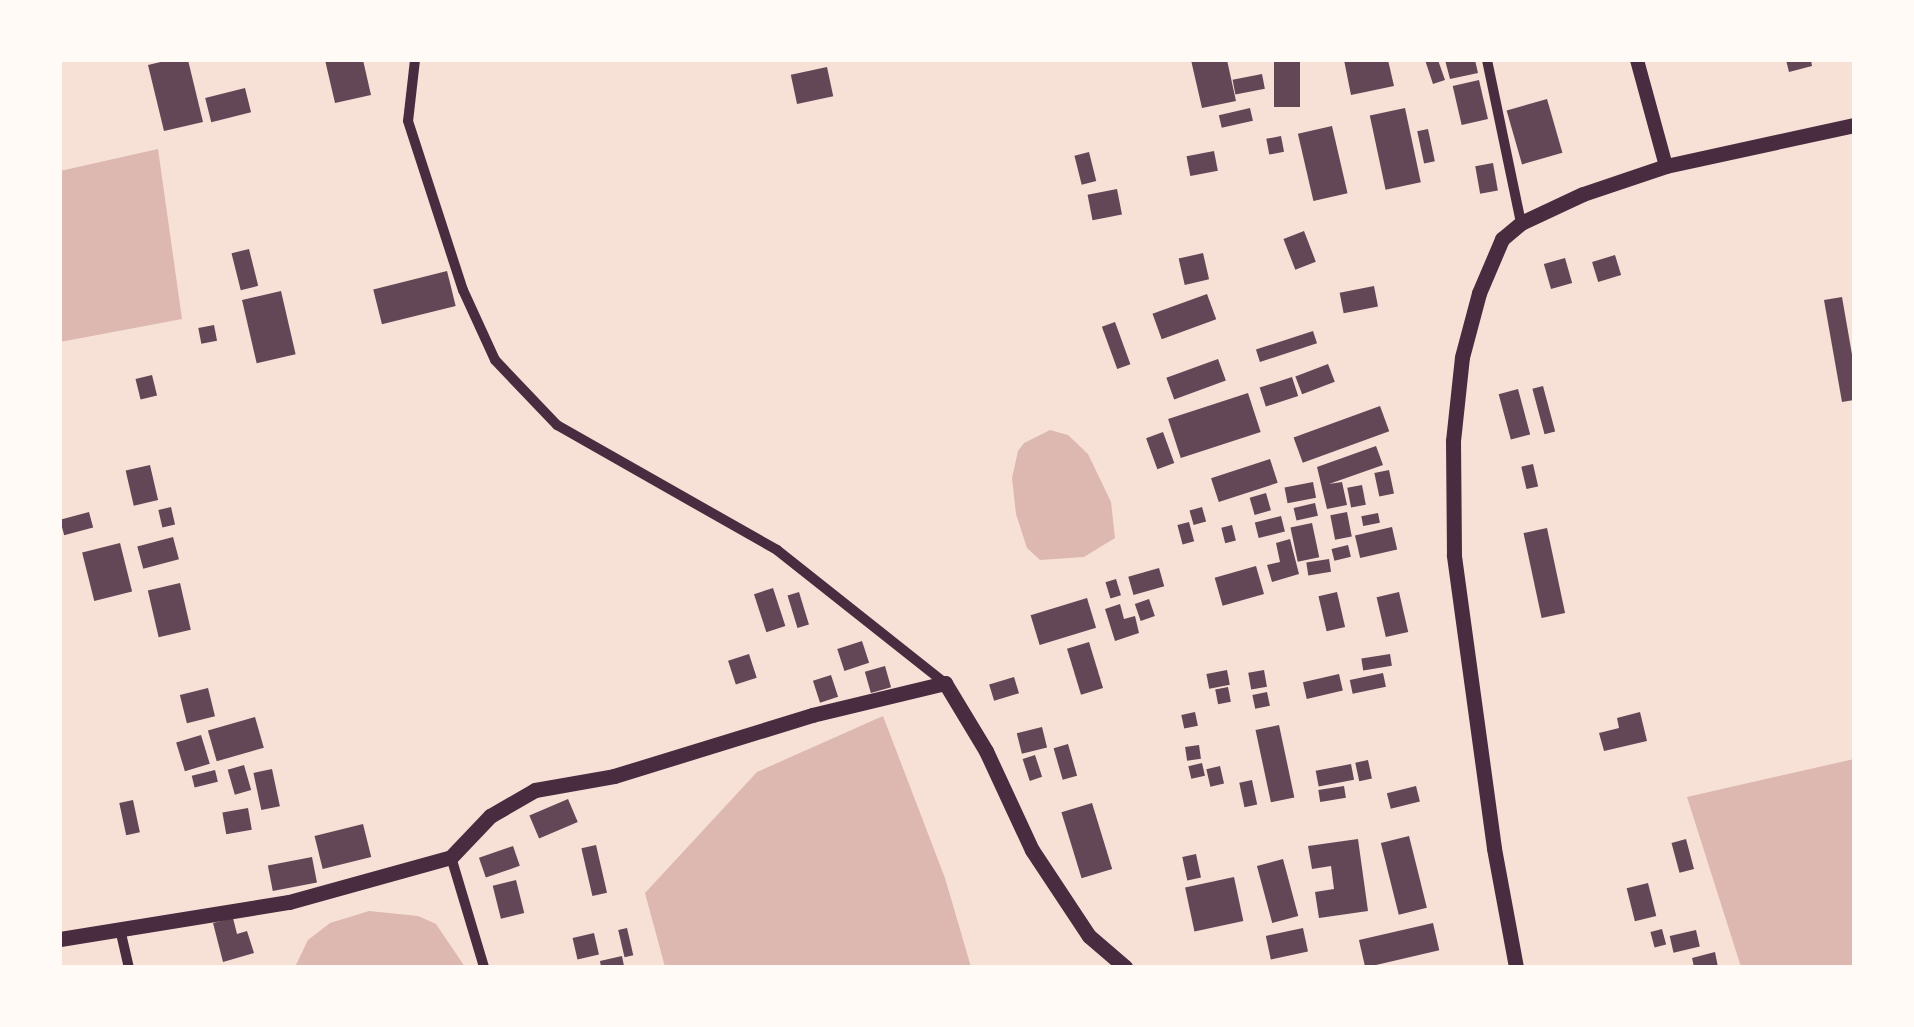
<!DOCTYPE html>
<html>
<head>
<meta charset="utf-8">
<style>
	body { margin:0 }
	#map { position:relative; width:1914px; height:1027px; overflow:hidden; background:#f7e1d7; font-family:Inter,sans-serif }
	div>[style] { position:absolute }
	.water>* { inset:0; background:#dcb8b0 }
	.building>* { inset:0; background:#644757; transform-origin:0 0 }
	.minor>* { height:10px; margin:-5px; padding:0 5px; transform-origin:5px; border-radius:5px; background:#4a2c40 }
	.tertiary>* { height:14px; margin:-7px; padding:0 7px; transform-origin:7px; border-radius:7px; background:#4a2c40 }
	.secondary>* { height:15px; margin:-7.5px; padding:0 7.5px; transform-origin:7.5px; border-radius:7.5px; background:#4a2c40 }
	span { translate:-50% -50%; white-space:nowrap; text-align:center; line-height:1.15; -webkit-text-stroke:10px #fffaf5; paint-order:stroke }
	.frame { position:absolute; inset:0; border:62px solid #fffaf5; pointer-events:none }
</style>
</head>
<body>
<div id="map">
	<div class="water">
		<div style="clip-path:polygon(158px 149px,182px 319px,60px 342px,60px 171px)"></div>
		<div style="clip-path:polygon(1050px 430px,1068px 435px,1088px 454px,1111px 502px,1115px 538px,1084px 557px,1040px 560px,1027px 548px,1016px 514px,1012px 478px,1018px 451px,1024px 443px)"></div>
		<div style="clip-path:polygon(883px 716px,945px 878px,971px 967px,665px 967px,645px 893px,757px 772px)"></div>
		<div style="clip-path:polygon(1854px 759px,1854px 967px,1741px 967px,1687px 797px)"></div>
		<div style="clip-path:polygon(369px 911px,418px 916px,436px 924px,465px 967px,295px 967px,308px 940px,330px 923px)"></div>
	</div>
	<div class="building">
		<div style="clip-path:polygon(169px 60px,188px 60px,203px 122px,164px 131px,148px 65px)"></div>
		<div style="clip-path:polygon(325px 60px,363px 60px,371px 95px,335px 103px)"></div>
		<div style="clip-path:polygon(1191px 60px,1227px 60px,1236px 101px,1202px 108px)"></div>
		<div style="left:1274px;top:60px;width:26px;height:47px"></div>
		<div style="clip-path:polygon(1344px 60px,1388px 60px,1394px 86px,1351px 95px)"></div>
		<div style="clip-path:polygon(1425px 60px,1438px 60px,1445px 80px,1433px 84px)"></div>
		<div style="clip-path:polygon(1445px 60px,1475px 60px,1478px 73px,1450px 79px)"></div>
		<div style="clip-path:polygon(1786px 60px,1811px 60px,1812px 66px,1789px 72px)"></div>
		<div style="left:827px;top:67px;width:30px;height:37px;rotate:78deg"></div>
		<div style="left:1262px;top:74px;width:15px;height:30px;rotate:79deg"></div>
		<div style="left:1479px;top:80px;width:40px;height:27px;rotate:77deg"></div>
		<div style="left:245px;top:88px;width:25px;height:41px;rotate:76deg"></div>
		<div style="left:1547px;top:99px;width:56px;height:42px;rotate:74deg"></div>
		<div style="left:1250px;top:108px;width:13px;height:32px;rotate:77deg"></div>
		<div style="left:1405px;top:108px;width:76px;height:36px;rotate:78deg"></div>
		<div style="left:1332px;top:126px;width:69px;height:35px;rotate:77deg"></div>
		<div style="left:1428px;top:129px;width:33px;height:11px;rotate:78deg"></div>
		<div style="left:1281px;top:136px;width:16px;height:15px;rotate:79deg"></div>
		<div style="left:1214px;top:151px;width:20px;height:28px;rotate:79deg"></div>
		<div style="left:1089px;top:152px;width:30px;height:15px;rotate:76deg"></div>
		<div style="left:1493px;top:163px;width:28px;height:18px;rotate:80deg"></div>
		<div style="left:1117px;top:189px;width:26px;height:30px;rotate:79deg"></div>
		<div style="left:1304px;top:231px;width:33px;height:22px;rotate:69deg"></div>
		<div style="left:249px;top:249px;width:38px;height:18px;rotate:76deg"></div>
		<div style="left:1203px;top:253px;width:27px;height:25px;rotate:77deg"></div>
		<div style="left:1615px;top:255px;width:21px;height:24px;rotate:73deg"></div>
		<div style="left:1565px;top:258px;width:26px;height:22px;rotate:74deg"></div>
		<div style="left:447px;top:271px;width:36px;height:76px;rotate:76deg"></div>
		<div style="left:1374px;top:286px;width:21px;height:35px;rotate:79deg"></div>
		<div style="left:281px;top:291px;width:65px;height:40px;rotate:77deg"></div>
		<div style="left:1207px;top:294px;width:27px;height:58px;rotate:70deg"></div>
		<div style="clip-path:polygon(1842px 297px,1854px 366px,1854px 400px,1842px 402px,1824px 300px)"></div>
		<div style="left:1115px;top:322px;width:45px;height:14px;rotate:70deg"></div>
		<div style="left:214px;top:325px;width:16px;height:16px;rotate:79deg"></div>
		<div style="left:1313px;top:331px;width:13px;height:60px;rotate:72deg"></div>
		<div style="left:1218px;top:359px;width:23px;height:55px;rotate:70deg"></div>
		<div style="left:1328px;top:364px;width:19px;height:35px;rotate:69deg"></div>
		<div style="left:152px;top:375px;width:21px;height:17px;rotate:76deg"></div>
		<div style="left:1292px;top:377px;width:20px;height:34px;rotate:72deg"></div>
		<div style="left:1543px;top:386px;width:47px;height:11px;rotate:75deg"></div>
		<div style="left:1518px;top:389px;width:47px;height:20px;rotate:75deg"></div>
		<div style="left:1248px;top:393px;width:41px;height:84px;rotate:72deg"></div>
		<div style="left:1380px;top:406px;width:27px;height:92px;rotate:70deg"></div>
		<div style="left:1163px;top:432px;width:33px;height:18px;rotate:70deg"></div>
		<div style="clip-path:polygon(1376px 446px,1383px 465px,1329px 484px,1342px 482px,1347px 505px,1327px 509px,1317px 467px)"></div>
		<div style="left:1270px;top:459px;width:25px;height:62px;rotate:72deg"></div>
		<div style="left:1533px;top:464px;width:23px;height:12px;rotate:77deg"></div>
		<div style="left:150px;top:465px;width:36px;height:25px;rotate:77deg"></div>
		<div style="left:1389px;top:470px;width:24px;height:15px;rotate:78deg"></div>
		<div style="left:1313px;top:482px;width:16px;height:29px;rotate:79deg"></div>
		<div style="left:1362px;top:485px;width:20px;height:15px;rotate:79deg"></div>
		<div style="left:1266px;top:493px;width:18px;height:17px;rotate:74deg"></div>
		<div style="left:1315px;top:503px;width:13px;height:22px;rotate:77deg"></div>
		<div style="left:171px;top:507px;width:18px;height:13px;rotate:77deg"></div>
		<div style="left:1202px;top:507px;width:15px;height:13px;rotate:74deg"></div>
		<div style="left:89px;top:512px;width:16px;height:30px;rotate:75deg"></div>
		<div style="left:1347px;top:512px;width:25px;height:17px;rotate:79deg"></div>
		<div style="left:1378px;top:513px;width:10px;height:17px;rotate:79deg"></div>
		<div style="left:1281px;top:516px;width:16px;height:27px;rotate:76deg"></div>
		<div style="left:1189px;top:522px;width:20px;height:12px;rotate:75deg"></div>
		<div style="left:1312px;top:523px;width:35px;height:22px;rotate:78deg"></div>
		<div style="left:1232px;top:525px;width:16px;height:11px;rotate:76deg"></div>
		<div style="left:1392px;top:527px;width:23px;height:38px;rotate:77deg"></div>
		<div style="left:1547px;top:528px;width:87px;height:24px;rotate:78deg"></div>
		<div style="left:173px;top:537px;width:23px;height:37px;rotate:75deg"></div>
		<div style="clip-path:polygon(1290px 539px,1299px 574px,1272px 582px,1267px 565px,1280px 562px,1276px 543px)"></div>
		<div style="left:120px;top:543px;width:50px;height:39px;rotate:76deg"></div>
		<div style="left:1348px;top:545px;width:12px;height:17px;rotate:76deg"></div>
		<div style="left:1329px;top:559px;width:13px;height:23px;rotate:81deg"></div>
		<div style="left:1256px;top:566px;width:29px;height:43px;rotate:74deg"></div>
		<div style="left:1159px;top:568px;width:19px;height:32px;rotate:74deg"></div>
		<div style="left:1116px;top:579px;width:17px;height:11px;rotate:73deg"></div>
		<div style="left:180px;top:583px;width:48px;height:33px;rotate:77deg"></div>
		<div style="left:773px;top:588px;width:40px;height:20px;rotate:72deg"></div>
		<div style="left:799px;top:592px;width:34px;height:12px;rotate:73deg"></div>
		<div style="left:1337px;top:592px;width:36px;height:19px;rotate:77deg"></div>
		<div style="left:1399px;top:592px;width:41px;height:23px;rotate:77deg"></div>
		<div style="left:1087px;top:598px;width:31px;height:59px;rotate:73deg"></div>
		<div style="left:1149px;top:599px;width:18px;height:15px;rotate:71deg"></div>
		<div style="clip-path:polygon(1120px 604px,1124px 619px,1135px 616px,1139px 633px,1115px 641px,1105px 609px)"></div>
		<div style="left:862px;top:641px;width:23px;height:26px;rotate:72deg"></div>
		<div style="left:1089px;top:642px;width:48px;height:23px;rotate:73deg"></div>
		<div style="left:749px;top:654px;width:25px;height:22px;rotate:72deg"></div>
		<div style="left:1390px;top:654px;width:12px;height:29px;rotate:81deg"></div>
		<div style="left:885px;top:666px;width:22px;height:21px;rotate:74deg"></div>
		<div style="left:1227px;top:670px;width:15px;height:21px;rotate:79deg"></div>
		<div style="left:1264px;top:670px;width:17px;height:16px;rotate:80deg"></div>
		<div style="left:1383px;top:673px;width:14px;height:34px;rotate:78deg"></div>
		<div style="left:1339px;top:674px;width:17px;height:37px;rotate:77deg"></div>
		<div style="left:831px;top:675px;width:23px;height:19px;rotate:72deg"></div>
		<div style="left:1014px;top:677px;width:17px;height:26px;rotate:73deg"></div>
		<div style="left:1228px;top:687px;width:15px;height:13px;rotate:79deg"></div>
		<div style="left:208px;top:688px;width:29px;height:29px;rotate:76deg"></div>
		<div style="left:1267px;top:692px;width:14px;height:15px;rotate:78deg"></div>
		<div style="left:1195px;top:712px;width:14px;height:14px;rotate:78deg"></div>
		<div style="clip-path:polygon(1640px 712px,1647px 741px,1604px 751px,1599px 733px,1619px 728px,1617px 718px)"></div>
		<div style="left:255px;top:717px;width:32px;height:49px;rotate:74deg"></div>
		<div style="left:1279px;top:725px;width:74px;height:24px;rotate:78deg"></div>
		<div style="left:1042px;top:727px;width:21px;height:26px;rotate:76deg"></div>
		<div style="left:201px;top:735px;width:30px;height:26px;rotate:73deg"></div>
		<div style="left:1068px;top:744px;width:33px;height:15px;rotate:74deg"></div>
		<div style="left:1199px;top:745px;width:14px;height:14px;rotate:82deg"></div>
		<div style="left:1035px;top:755px;width:23px;height:13px;rotate:72deg"></div>
		<div style="left:1368px;top:760px;width:19px;height:13px;rotate:78deg"></div>
		<div style="left:1202px;top:763px;width:13px;height:14px;rotate:77deg"></div>
		<div style="left:1351px;top:764px;width:16px;height:36px;rotate:79deg"></div>
		<div style="left:244px;top:765px;width:26px;height:17px;rotate:74deg"></div>
		<div style="left:1220px;top:766px;width:18px;height:14px;rotate:77deg"></div>
		<div style="left:272px;top:769px;width:38px;height:19px;rotate:78deg"></div>
		<div style="left:215px;top:770px;width:12px;height:24px;rotate:76deg"></div>
		<div style="left:1252px;top:780px;width:25px;height:13px;rotate:78deg"></div>
		<div style="left:1344px;top:786px;width:12px;height:26px;rotate:81deg"></div>
		<div style="left:1416px;top:786px;width:16px;height:30px;rotate:76deg"></div>
		<div style="left:568px;top:799px;width:25px;height:42px;rotate:67deg"></div>
		<div style="left:133px;top:800px;width:33px;height:14px;rotate:78deg"></div>
		<div style="left:1092px;top:803px;width:69px;height:32px;rotate:73deg"></div>
		<div style="left:248px;top:808px;width:22px;height:26px;rotate:80deg"></div>
		<div style="left:363px;top:824px;width:34px;height:50px;rotate:76deg"></div>
		<div style="left:1409px;top:836px;width:74px;height:29px;rotate:76deg"></div>
		<div style="clip-path:polygon(1358px 839px,1368px 911px,1319px 918px,1315px 892px,1334px 889px,1331px 866px,1312px 869px,1308px 846px)"></div>
		<div style="left:1686px;top:839px;width:31px;height:15px;rotate:75deg"></div>
		<div style="left:596px;top:845px;width:49px;height:15px;rotate:77deg"></div>
		<div style="left:513px;top:846px;width:21px;height:36px;rotate:71deg"></div>
		<div style="left:1196px;top:854px;width:24px;height:14px;rotate:78deg"></div>
		<div style="left:312px;top:857px;width:26px;height:45px;rotate:79deg"></div>
		<div style="left:1283px;top:859px;width:59px;height:27px;rotate:75deg"></div>
		<div style="left:1234px;top:877px;width:45px;height:50px;rotate:78deg"></div>
		<div style="left:516px;top:880px;width:34px;height:24px;rotate:76deg"></div>
		<div style="left:1648px;top:883px;width:34px;height:22px;rotate:76deg"></div>
		<div style="clip-path:polygon(233px 918px,237px 934px,247px 931px,254px 953px,223px 962px,213px 923px)"></div>
		<div style="left:1433px;top:923px;width:28px;height:76px;rotate:77deg"></div>
		<div style="left:627px;top:928px;width:28px;height:9px;rotate:77deg"></div>
		<div style="left:1303px;top:928px;width:24px;height:38px;rotate:78deg"></div>
		<div style="left:1662px;top:929px;width:16px;height:12px;rotate:75deg"></div>
		<div style="left:1696px;top:930px;width:17px;height:27px;rotate:77deg"></div>
		<div style="left:594px;top:933px;width:22px;height:22px;rotate:77deg"></div>
		<div style="clip-path:polygon(1715px 952px,1718px 967px,1694px 967px,1692px 958px)"></div>
		<div style="clip-path:polygon(622px 956px,624px 966px,601px 967px,600px 961px)"></div>
	</div>
	<div class="minor">
		<div style="left:415px;top:60px;width:61px;rotate:96.5deg"></div>
		<div style="left:408px;top:121px;width:178px;rotate:72deg"></div>
		<div style="left:463px;top:290px;width:77px;rotate:65.4deg"></div>
		<div style="left:495px;top:360px;width:90px;rotate:46.4deg"></div>
		<div style="left:557px;top:425px;width:253px;rotate:29.6deg"></div>
		<div style="left:777px;top:550px;width:214px;rotate:38.4deg"></div>
		<div style="left:1487px;top:60px;width:167px;rotate:78.2deg"></div>
		<div style="left:451px;top:857px;width:115px;rotate:73.3deg"></div>
		<div style="left:120px;top:929px;width:39px;rotate:77deg"></div>
	</div>
	<div class="tertiary">
		<div style="left:1637px;top:60px;width:110px;rotate:74.7deg"></div>
	</div>
	<div class="secondary">
		<div style="left:60px;top:939px;width:232px;rotate:-9.2deg"></div>
		<div style="left:289px;top:902px;width:168px;rotate:-15.5deg"></div>
		<div style="left:451px;top:857px;width:57px;rotate:-46.4deg"></div>
		<div style="left:490px;top:816px;width:52px;rotate:-30deg"></div>
		<div style="left:535px;top:790px;width:80px;rotate:-10deg"></div>
		<div style="left:614px;top:776px;width:207px;rotate:-17.1deg"></div>
		<div style="left:812px;top:715px;width:137px;rotate:-13.5deg"></div>
		<div style="left:945px;top:683px;width:79px;rotate:58.9deg"></div>
		<div style="left:986px;top:751px;width:109px;rotate:65.1deg"></div>
		<div style="left:1032px;top:850px;width:103px;rotate:56.5deg"></div>
		<div style="left:1089px;top:936px;width:48px;rotate:40.7deg"></div>
		<div style="left:1516px;top:967px;width:121px;rotate:-100.5deg"></div>
		<div style="left:1494px;top:848px;width:296px;rotate:-97.8deg"></div>
		<div style="left:1454px;top:555px;width:114px;rotate:-90.5deg"></div>
		<div style="left:1453px;top:441px;width:84px;rotate:-83.9deg"></div>
		<div style="left:1462px;top:357px;width:66px;rotate:-75.1deg"></div>
		<div style="left:1479px;top:293px;width:59px;rotate:-66.9deg"></div>
		<div style="left:1502px;top:239px;width:25px;rotate:-40deg"></div>
		<div style="left:1521px;top:223px;width:68px;rotate:-25.1deg"></div>
		<div style="left:1583px;top:194px;width:88px;rotate:-18.6deg"></div>
		<div style="left:1666px;top:166px;width:192px;rotate:-12.3deg"></div>
	</div>
	<div class="frame"></div>
</div>
</body>
</html>
